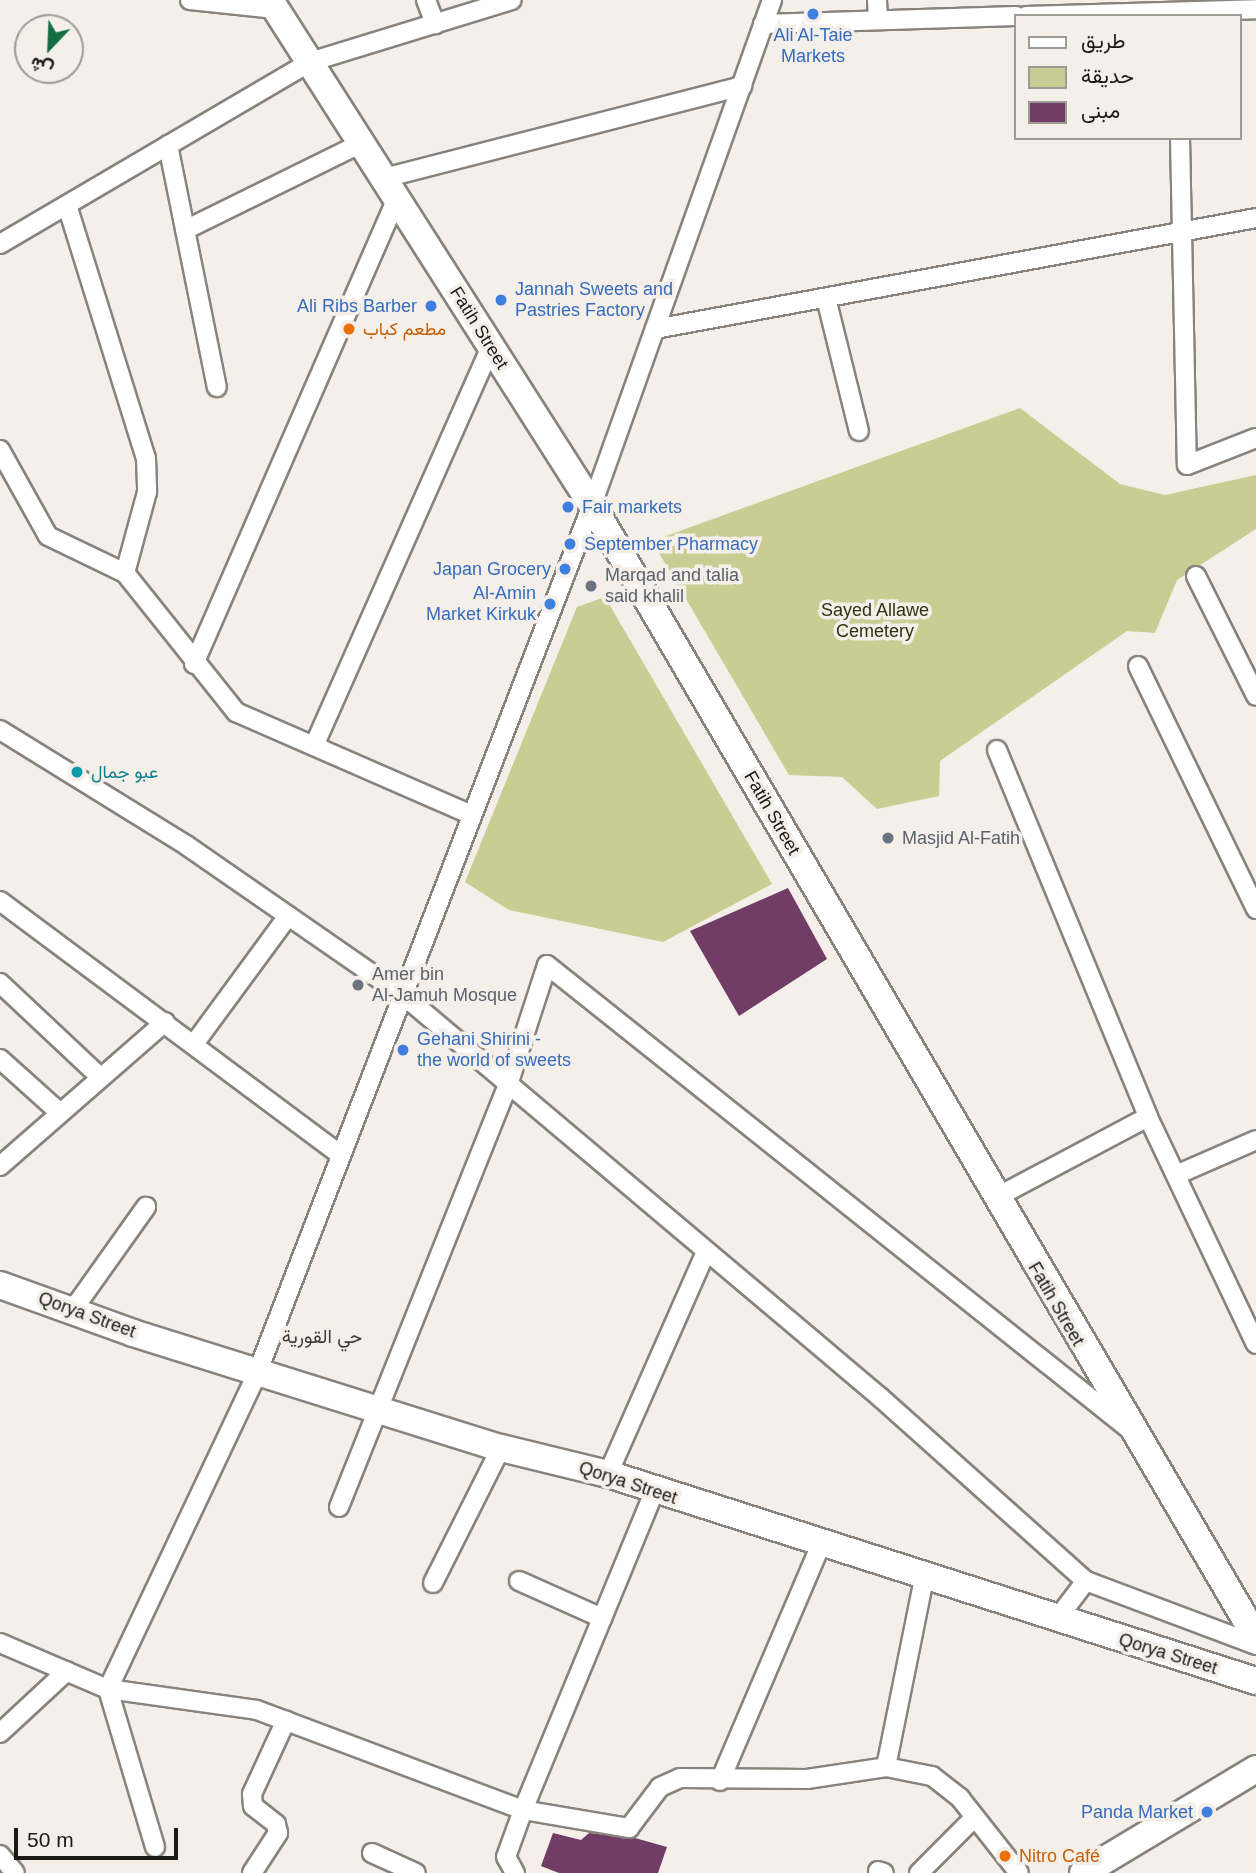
<!DOCTYPE html>
<html>
<head>
<meta charset="utf-8">
<style>
	body { margin:0 }
	#map { position:relative; width:1256px; height:1873px; overflow:hidden; background:#f4efe8; font-family:Helvetica,Vazirmatn,sans-serif }
	div>[style] { position:absolute }
	.green>* { inset:0; background:#cacd93 }
	.building>* { inset:0; background:#713c65 }
	.roads { filter:drop-shadow(2px 0 #88837d) drop-shadow(-2px 0 #88837d) drop-shadow(0 2px #88837d) drop-shadow(0 -2px #88837d) }
	.street>* { height:18px; margin:-9px; padding:0 9px; transform-origin:9px; border-radius:9px; background:#fff }
	.secondary>* { height:26px; margin:-13px; padding:0 13px; transform-origin:13px; border-radius:13px; background:#fff }
	.dots>* { width:19px; height:19px; translate:-50% -50%; box-sizing:border-box; border:4px solid #f4efe8; border-radius:50% }
	span { translate:-50% -50%; white-space:nowrap; text-align:center; line-height:1.15; -webkit-text-stroke:7px #f4efe8; paint-order:stroke }
	.shop-label { font-size:18px; color:#366cbe }
	.left { translate:0 -50%; text-align:left }
	.right { translate:-100% -50%; text-align:right }
	.street-label { font-size:18px; color:#1c1a17 }
	.food-label { font-size:18px; color:#c56008 }
	.worship-label { font-size:18px; color:#5b616d }
	.park-label { font-size:18px; color:#313213 }
	.culture-label { font-size:18px; color:#0d838f }
	.neighbourhood-label { font-size:19px; color:#413c37 }
	.legend { position:absolute; left:1014px; top:14px; width:228px; height:126px; box-sizing:border-box; background:#f4efe8; border:2px solid #9e9a94; margin:0; padding:9px 12px; list-style:none; font-size:21px; color:#1c1a17 }
	.legend li { display:flex; align-items:center; gap:14px; height:35px }
	.legend b { width:35px; border:2px solid #9e9a94 }
	.north { position:absolute; left:14px; top:14px; width:70px; height:70px; box-sizing:border-box; background:#f4efe8; border:2px solid #9e9a94; border-radius:50%; rotate:203deg; font-size:19px; font-weight:700; line-height:28px; text-align:center; color:#1c1a17 }
	.north::after { content:''; display:block; margin:auto; width:24px; height:32px; background:#146e42; clip-path:polygon(50% 0,100% 100%,50% 72%,0 100%) }
	.scale { position:absolute; left:14px; top:1828px; width:164px; height:32px; box-sizing:border-box; border:4px solid #1c1a17; border-top:0; padding-left:9px; font-size:21px; line-height:24px; white-space:nowrap; color:#1c1a17; -webkit-text-stroke:5px #f4efe8; paint-order:stroke }
</style>
</head>
<body>
<div id="map">
	<div class="green">
		<div style="clip-path:polygon(1020px 408px,1120px 484px,1165px 495px,1256px 475px,1256px 529px,1177px 580px,1155px 633px,1127px 631px,940px 761px,939px 796px,877px 809px,842px 777px,789px 775px,652px 541px)"></div>
		<div style="clip-path:polygon(605px 597px,772px 884px,663px 942px,509px 910px,465px 882px,577px 607px)"></div>
	</div>
	<div class="building">
		<div style="clip-path:polygon(788px 888px,827px 959px,739px 1016px,690px 931px)"></div>
		<div style="clip-path:polygon(553px 1833px,581px 1840px,589px 1833px,635px 1838px,667px 1847px,658px 1873px,559px 1873px,541px 1866px)"></div>
	</div>
	<div class="roads">
		<div class="street">
			<div style="left:190px;top:0;width:86px;rotate:6deg"></div>
			<div style="left:426px;top:0;width:26px;rotate:69deg"></div>
			<div style="left:877px;top:0;width:20px;rotate:87deg"></div>
			<div style="left:1026px;top:16px;width:230px;rotate:-1.7deg"></div>
			<div style="left:763px;top:24px;width:253px;rotate:-1.8deg"></div>
			<div style="left:1180px;top:138px;width:327px;rotate:88.8deg"></div>
			<div style="left:1187px;top:465px;width:74px;rotate:-21.4deg"></div>
			<div style="left:168px;top:145px;width:247px;rotate:78.6deg"></div>
			<div style="left:384px;top:178px;width:370px;rotate:-14.4deg"></div>
			<div style="left:67px;top:205px;width:265px;rotate:72.7deg"></div>
			<div style="left:146px;top:458px;width:34px;rotate:88deg"></div>
			<div style="left:147px;top:492px;width:84px;rotate:105.2deg"></div>
			<div style="left:185px;top:230px;width:197px;rotate:-26.2deg"></div>
			<div style="left:0;top:244px;width:359px;rotate:-30.4deg"></div>
			<div style="left:310px;top:62px;width:211px;rotate:-17.1deg"></div>
			<div style="left:826px;top:298px;width:137px;rotate:76.1deg"></div>
			<div style="left:655px;top:329px;width:611px;rotate:-10.46deg"></div>
			<div style="left:0;top:450px;width:98px;rotate:60.8deg"></div>
			<div style="left:48px;top:536px;width:85px;rotate:25.7deg"></div>
			<div style="left:125px;top:573px;width:178px;rotate:51.4deg"></div>
			<div style="left:236px;top:712px;width:257px;rotate:23.6deg"></div>
			<div style="left:1196px;top:576px;width:134px;rotate:63.4deg"></div>
			<div style="left:194px;top:664px;width:508px;rotate:-66.46deg"></div>
			<div style="left:1138px;top:666px;width:270px;rotate:64.1deg"></div>
			<div style="left:0;top:730px;width:219px;rotate:31.7deg"></div>
			<div style="left:186px;top:845px;width:264px;rotate:34.7deg"></div>
			<div style="left:403px;top:995px;width:625px;rotate:40.13deg"></div>
			<div style="left:881px;top:1398px;width:275px;rotate:41.8deg"></div>
			<div style="left:1086px;top:1581px;width:182px;rotate:20.6deg"></div>
			<div style="left:314px;top:746px;width:436px;rotate:-66.1deg"></div>
			<div style="left:997px;top:750px;width:397px;rotate:67.6deg"></div>
			<div style="left:1148px;top:1117px;width:251px;rotate:64.6deg"></div>
			<div style="left:0;top:901px;width:425px;rotate:36.7deg"></div>
			<div style="left:0;top:983px;width:137px;rotate:43.2deg"></div>
			<div style="left:194px;top:1044px;width:159px;rotate:-53.7deg"></div>
			<div style="left:0;top:1059px;width:79px;rotate:41.9deg"></div>
			<div style="left:0;top:1166px;width:219px;rotate:-41.1deg"></div>
			<div style="left:1176px;top:1175px;width:87px;rotate:-23.6deg"></div>
			<div style="left:995px;top:1198px;width:173px;rotate:-27.9deg"></div>
			<div style="left:72px;top:1311px;width:128px;rotate:-54.6deg"></div>
			<div style="left:608px;top:1474px;width:240px;rotate:-66.2deg"></div>
			<div style="left:339px;top:1507px;width:455px;rotate:-68.2deg"></div>
			<div style="left:508px;top:1085px;width:126px;rotate:-72deg"></div>
			<div style="left:547px;top:965px;width:744px;rotate:38.56deg"></div>
			<div style="left:519px;top:1581px;width:91px;rotate:24deg"></div>
			<div style="left:433px;top:1583px;width:151px;rotate:-63.3deg"></div>
			<div style="left:1057px;top:1619px;width:48px;rotate:-52.7deg"></div>
			<div style="left:0;top:1643px;width:117px;rotate:23.1deg"></div>
			<div style="left:108px;top:1689px;width:150px;rotate:8deg"></div>
			<div style="left:257px;top:1710px;width:284px;rotate:20.6deg"></div>
			<div style="left:523px;top:1810px;width:108px;rotate:9.6deg"></div>
			<div style="left:629px;top:1828px;width:51px;rotate:-52.9deg"></div>
			<div style="left:660px;top:1787px;width:22px;rotate:-24deg"></div>
			<div style="left:680px;top:1778px;width:127px;rotate:0.5deg"></div>
			<div style="left:807px;top:1779px;width:80px;rotate:-8.6deg"></div>
			<div style="left:886px;top:1767px;width:47px;rotate:11.1deg"></div>
			<div style="left:932px;top:1776px;width:36px;rotate:38deg"></div>
			<div style="left:960px;top:1798px;width:95px;rotate:51.8deg"></div>
			<div style="left:0;top:1733px;width:91px;rotate:-42.8deg"></div>
			<div style="left:886px;top:1767px;width:193px;rotate:-78.6deg"></div>
			<div style="left:720px;top:1781px;width:255px;rotate:-66.9deg"></div>
			<div style="left:155px;top:1847px;width:165px;rotate:-106.6deg"></div>
			<div style="left:108px;top:1689px;width:352px;rotate:-64.7deg"></div>
			<div style="left:258px;top:1371px;width:928px;rotate:-68.91deg"></div>
			<div style="left:592px;top:505px;width:536px;rotate:-70.38deg"></div>
			<div style="left:372px;top:1853px;width:48px;rotate:24.4deg"></div>
			<div style="left:0;top:1855px;width:23px;rotate:50deg"></div>
			<div style="left:878px;top:1871px;width:6px;rotate:18deg"></div>
			<div style="left:252px;top:1873px;width:48px;rotate:-57deg"></div>
			<div style="left:278px;top:1833px;width:9px;rotate:-103deg"></div>
			<div style="left:276px;top:1824px;width:29px;rotate:-142deg"></div>
			<div style="left:253px;top:1806px;width:12px;rotate:-95deg"></div>
			<div style="left:252px;top:1794px;width:81px;rotate:-65.3deg"></div>
			<div style="left:515px;top:1873px;width:18px;rotate:-119deg"></div>
			<div style="left:506px;top:1857px;width:50px;rotate:-70.1deg"></div>
			<div style="left:523px;top:1810px;width:344px;rotate:-67.6deg"></div>
			<div style="left:919px;top:1873px;width:75px;rotate:-45deg"></div>
		</div>
		<div class="secondary">
			<div style="left:270px;top:0;width:599px;rotate:57.48deg"></div>
			<div style="left:592px;top:505px;width:1312px;rotate:59.61deg"></div>
			<div style="left:0;top:1285px;width:141px;rotate:19.8deg"></div>
			<div style="left:133px;top:1333px;width:386px;rotate:17.4deg"></div>
			<div style="left:501px;top:1448px;width:110px;rotate:13.7deg"></div>
			<div style="left:608px;top:1474px;width:680px;rotate:17.72deg"></div>
			<div style="left:1083px;top:1873px;width:202px;rotate:-31deg"></div>
		</div>
	</div>
	<div class="dots">
		<div style="left:813px;top:14px;background:#3f7fe0"></div>
		<div style="left:501px;top:300px;background:#3f7fe0"></div>
		<div style="left:431px;top:306px;background:#3f7fe0"></div>
		<div style="left:349px;top:329px;background:#e8710a"></div>
		<div style="left:568px;top:507px;background:#3f7fe0"></div>
		<div style="left:570px;top:544px;background:#3f7fe0"></div>
		<div style="left:565px;top:569px;background:#3f7fe0"></div>
		<div style="left:591px;top:586px;background:#6b7280"></div>
		<div style="left:550px;top:604px;background:#3f7fe0"></div>
		<div style="left:77px;top:772px;background:#0f9aa8"></div>
		<div style="left:888px;top:838px;background:#6b7280"></div>
		<div style="left:358px;top:985px;background:#6b7280"></div>
		<div style="left:403px;top:1050px;background:#3f7fe0"></div>
		<div style="left:1207px;top:1812px;background:#3f7fe0"></div>
		<div style="left:1005px;top:1856px;background:#e8710a"></div>
	</div>
	<div class="shop-label">
		<span style="left:813px;top:46px">Ali Al-Taie<br>Markets</span>
		<span class="left" style="left:515px;top:300px">Jannah Sweets and<br>Pastries Factory</span>
		<span class="right" style="left:417px;top:306px">Ali Ribs Barber</span>
		<span class="left" style="left:582px;top:507px">Fair markets</span>
		<span class="left" style="left:584px;top:544px">September Pharmacy</span>
		<span class="right" style="left:551px;top:569px">Japan Grocery</span>
		<span class="right" style="left:536px;top:604px">Al-Amin<br>Market Kirkuk</span>
		<span class="left" style="left:417px;top:1050px">Gehani Shirini -<br>the world of sweets</span>
		<span class="right" style="left:1193px;top:1812px">Panda Market</span>
	</div>
	<div class="street-label">
		<span style="left:479px;top:328px;rotate:58deg">Fatih Street</span>
		<span style="left:772px;top:813px;rotate:60deg">Fatih Street</span>
		<span style="left:1056px;top:1304px;rotate:60deg">Fatih Street</span>
		<span style="left:87px;top:1315px;rotate:20deg">Qorya Street</span>
		<span style="left:628px;top:1483px;rotate:18deg">Qorya Street</span>
		<span style="left:1168px;top:1654px;rotate:17deg">Qorya Street</span>
	</div>
	<div class="food-label">
		<span class="left" style="left:363px;top:329px">مطعم كباب</span>
		<span class="left" style="left:1019px;top:1856px">Nitro Café</span>
	</div>
	<div class="worship-label">
		<span class="left" style="left:605px;top:586px">Marqad and talia<br>said khalil</span>
		<span class="left" style="left:902px;top:838px">Masjid Al-Fatih</span>
		<span class="left" style="left:372px;top:985px">Amer bin<br>Al-Jamuh Mosque</span>
	</div>
	<div class="park-label">
		<span style="left:875px;top:621px">Sayed Allawe<br>Cemetery</span>
	</div>
	<div class="culture-label">
		<span class="left" style="left:91px;top:772px">عبو جمال</span>
	</div>
	<div class="neighbourhood-label">
		<span style="left:322px;top:1337px">حي القورية</span>
	</div>
	<ul class="legend">
	<li><b style="height:9px;background:#fff"></b>طريق</li>
	<li><b style="height:19px;background:#cacd93"></b>حديقة</li>
	<li><b style="height:19px;background:#713c65"></b>مبنى</li>
	</ul>
	<div class="north">ش</div>
	<div class="scale">50 m</div>
</div>
</body>
</html>
